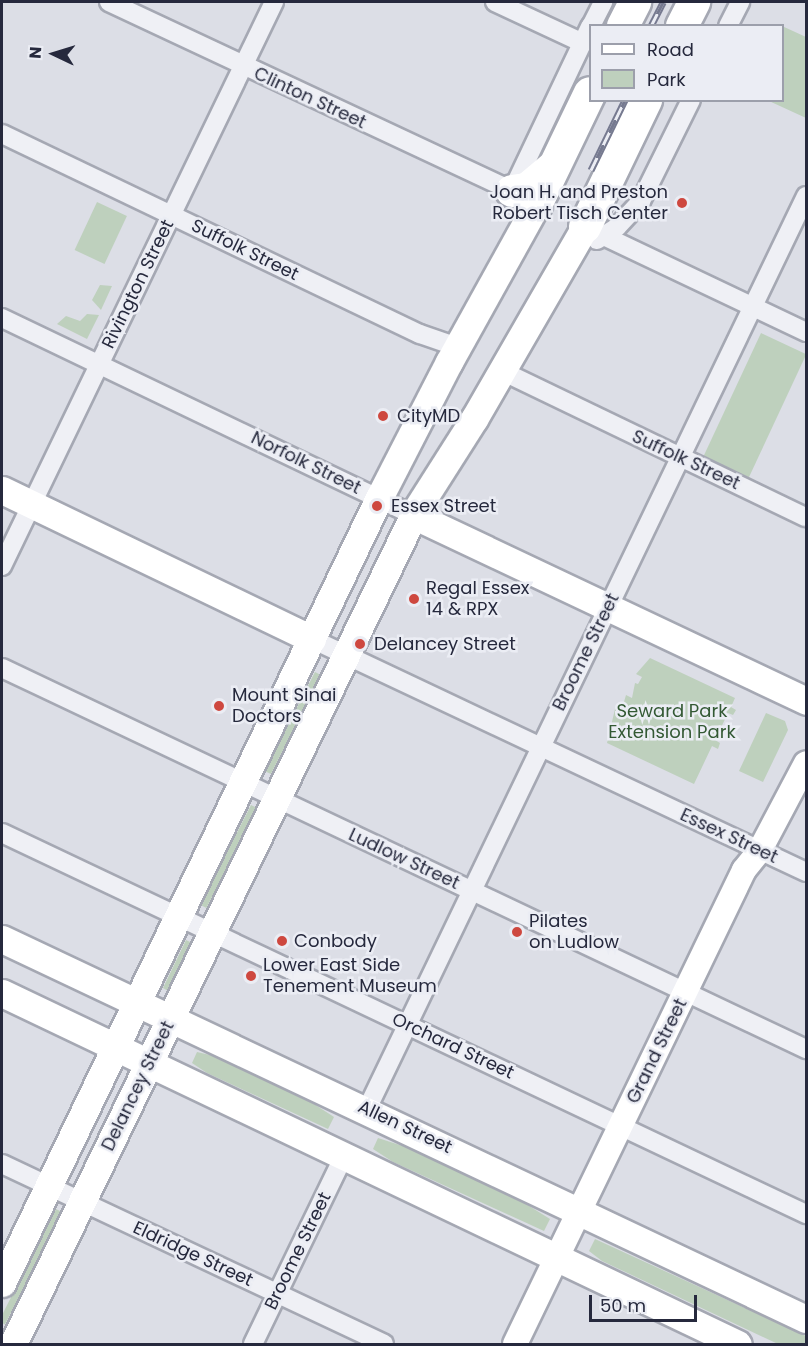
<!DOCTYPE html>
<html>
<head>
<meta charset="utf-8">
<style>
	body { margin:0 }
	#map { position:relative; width:808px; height:1346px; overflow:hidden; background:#dcdee6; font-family:Poppins,sans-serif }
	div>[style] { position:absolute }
	.green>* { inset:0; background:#bed0bd; transform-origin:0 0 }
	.roads { filter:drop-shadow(2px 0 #a5a8b3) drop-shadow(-2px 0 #a5a8b3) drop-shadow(0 2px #a5a8b3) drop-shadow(0 -2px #a5a8b3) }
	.street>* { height:18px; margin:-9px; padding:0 9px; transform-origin:9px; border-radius:9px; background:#eff0f5 }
	.secondary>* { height:24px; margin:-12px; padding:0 12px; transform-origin:12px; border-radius:12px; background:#fff }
	.primary>* { height:27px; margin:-13.5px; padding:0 13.5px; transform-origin:13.5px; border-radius:13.5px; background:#fff }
	.highway>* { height:32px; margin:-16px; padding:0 16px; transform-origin:16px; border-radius:16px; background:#fff }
	.rail>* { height:7px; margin-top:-3.5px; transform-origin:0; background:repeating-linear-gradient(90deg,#ebedf4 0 14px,#767a90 0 28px); box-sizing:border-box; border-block:2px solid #767a90 }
	.dots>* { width:16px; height:16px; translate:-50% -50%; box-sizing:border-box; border:3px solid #ebedf4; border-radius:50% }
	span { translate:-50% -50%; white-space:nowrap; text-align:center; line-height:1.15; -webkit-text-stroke:5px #ebedf4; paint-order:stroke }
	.street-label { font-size:18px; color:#26293d }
	.poi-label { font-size:18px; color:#26293d }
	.right { translate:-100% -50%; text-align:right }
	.left { translate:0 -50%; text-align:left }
	.park-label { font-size:18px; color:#335934 }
	.frame { position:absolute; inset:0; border:3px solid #26293d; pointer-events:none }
	.legend { position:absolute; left:589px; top:24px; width:195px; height:78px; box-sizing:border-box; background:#ebedf4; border:2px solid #9c9fab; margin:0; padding:8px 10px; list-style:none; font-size:18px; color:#26293d }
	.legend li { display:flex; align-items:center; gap:12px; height:30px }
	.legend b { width:30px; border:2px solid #9c9fab }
	.north { position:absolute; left:24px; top:24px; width:60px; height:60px; -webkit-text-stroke:4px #ebedf4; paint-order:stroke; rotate:274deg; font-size:16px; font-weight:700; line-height:24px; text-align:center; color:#26293d }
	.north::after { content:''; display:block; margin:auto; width:21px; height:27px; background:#26293d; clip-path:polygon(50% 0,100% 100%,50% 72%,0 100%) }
	.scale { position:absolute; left:589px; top:1295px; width:108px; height:27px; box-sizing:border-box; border:3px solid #26293d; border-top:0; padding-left:8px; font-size:18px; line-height:21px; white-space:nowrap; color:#26293d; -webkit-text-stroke:4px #ebedf4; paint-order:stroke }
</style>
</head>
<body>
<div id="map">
	<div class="green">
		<div style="clip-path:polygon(782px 26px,806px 37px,806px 118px,769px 101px,782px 100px)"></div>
		<div style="left:97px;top:202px;width:33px;height:53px;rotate:25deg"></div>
		<div style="clip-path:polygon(100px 285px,112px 286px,101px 310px,92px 300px)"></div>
		<div style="clip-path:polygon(87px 314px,99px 315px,87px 339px,57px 324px,66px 316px,80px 321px)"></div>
		<div style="left:761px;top:333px;width:50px;height:136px;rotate:25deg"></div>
		<div style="clip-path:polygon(650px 658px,735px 698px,731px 707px,736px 710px,733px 715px,728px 713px,715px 740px,720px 743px,718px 749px,712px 746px,694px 784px,607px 743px,615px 709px,621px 712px,626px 695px,632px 698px,635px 683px,638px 684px,642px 677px,636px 674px)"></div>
		<div style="left:315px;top:672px;width:7px;height:111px;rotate:27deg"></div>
		<div style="clip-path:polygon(766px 713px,785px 721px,788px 730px,763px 782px,739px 771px)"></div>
		<div style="left:251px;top:805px;width:7px;height:112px;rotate:27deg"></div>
		<div style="clip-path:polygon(186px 940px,192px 943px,168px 991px,163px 988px)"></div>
		<div style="clip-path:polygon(197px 1052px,214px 1056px,314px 1104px,334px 1117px,328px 1129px,207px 1073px,192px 1063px)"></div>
		<div style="clip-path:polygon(378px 1138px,406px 1147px,526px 1204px,550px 1219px,544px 1231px,393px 1162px,373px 1149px)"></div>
		<div style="left:56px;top:1209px;width:7px;height:126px;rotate:27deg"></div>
		<div style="clip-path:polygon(595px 1239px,806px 1336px,806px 1344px,778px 1344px,602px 1261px,589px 1251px)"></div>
	</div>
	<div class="roads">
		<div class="street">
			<div style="left:109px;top:2px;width:445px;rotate:25.1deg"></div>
			<div style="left:512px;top:191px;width:182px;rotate:-64.6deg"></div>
			<div style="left:495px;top:2px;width:97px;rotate:25deg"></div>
			<div style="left:591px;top:26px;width:27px;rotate:-63deg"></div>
			<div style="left:728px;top:26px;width:27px;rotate:-63deg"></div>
			<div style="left:2px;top:134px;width:463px;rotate:25.6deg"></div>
			<div style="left:420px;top:334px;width:39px;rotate:19deg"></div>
			<div style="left:585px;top:227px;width:245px;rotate:25.4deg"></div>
			<div style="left:597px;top:240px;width:24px;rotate:-33deg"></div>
			<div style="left:617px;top:227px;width:35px;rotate:-47deg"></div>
			<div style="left:641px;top:201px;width:113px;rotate:-63.7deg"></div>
			<div style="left:2px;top:318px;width:456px;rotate:25.6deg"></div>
			<div style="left:502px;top:371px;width:337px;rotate:25.7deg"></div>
			<div style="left:2px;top:566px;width:626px;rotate:-64.25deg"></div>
			<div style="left:312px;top:639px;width:546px;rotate:25.25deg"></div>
			<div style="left:2px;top:668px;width:890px;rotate:25.36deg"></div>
			<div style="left:2px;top:833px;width:890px;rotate:25.36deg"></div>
			<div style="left:367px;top:1109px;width:1013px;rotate:-64.32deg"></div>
			<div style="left:2px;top:1164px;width:422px;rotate:25.2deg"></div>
			<div style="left:253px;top:1344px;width:207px;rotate:-64.2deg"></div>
		</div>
		<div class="secondary">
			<div style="left:515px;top:1344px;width:526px;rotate:-64.21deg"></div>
			<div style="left:744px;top:870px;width:26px;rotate:-51deg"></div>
			<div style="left:760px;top:850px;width:98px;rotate:-62.1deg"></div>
		</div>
		<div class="primary">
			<div style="left:2px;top:490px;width:344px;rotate:25.7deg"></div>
			<div style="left:413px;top:515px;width:435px;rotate:25.3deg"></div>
			<div style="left:2px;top:939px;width:889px;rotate:25.3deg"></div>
			<div style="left:2px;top:993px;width:815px;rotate:25.5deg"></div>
			<div style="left:2px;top:1283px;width:871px;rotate:-64.35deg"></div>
			<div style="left:379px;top:498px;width:153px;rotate:-62.8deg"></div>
			<div style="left:449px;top:362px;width:179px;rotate:-61deg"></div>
			<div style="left:13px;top:1344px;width:926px;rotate:-64.21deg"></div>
			<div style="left:416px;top:510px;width:108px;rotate:-57.5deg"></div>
			<div style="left:474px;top:419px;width:222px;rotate:-60deg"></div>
		</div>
		<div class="highway">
			<div style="left:623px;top:26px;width:27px;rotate:-63deg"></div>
			<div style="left:682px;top:26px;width:27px;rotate:-63deg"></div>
			<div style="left:512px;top:191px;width:15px;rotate:-8deg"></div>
			<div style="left:527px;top:189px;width:33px;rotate:-40deg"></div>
			<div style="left:536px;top:205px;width:124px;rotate:-64.3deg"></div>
			<div style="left:585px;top:227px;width:141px;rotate:-64.3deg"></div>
		</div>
	</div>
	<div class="rail">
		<div style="left:651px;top:26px;width:27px;rotate:-63deg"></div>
		<div style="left:591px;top:170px;width:78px;rotate:-64.1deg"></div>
	</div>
	<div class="dots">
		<div style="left:682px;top:203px;background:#ce483f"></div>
		<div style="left:383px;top:416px;background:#ce483f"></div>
		<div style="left:377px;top:506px;background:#ce483f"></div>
		<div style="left:414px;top:599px;background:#ce483f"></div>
		<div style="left:360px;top:644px;background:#ce483f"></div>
		<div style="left:219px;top:706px;background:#ce483f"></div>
		<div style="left:517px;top:932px;background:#ce483f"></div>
		<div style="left:282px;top:941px;background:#ce483f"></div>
		<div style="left:251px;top:976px;background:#ce483f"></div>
	</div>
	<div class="street-label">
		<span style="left:310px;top:98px;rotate:25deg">Clinton Street</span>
		<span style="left:245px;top:250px;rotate:26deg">Suffolk Street</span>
		<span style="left:138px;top:284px;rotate:-64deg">Rivington Street</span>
		<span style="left:686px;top:460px;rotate:25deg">Suffolk Street</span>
		<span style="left:306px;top:463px;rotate:26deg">Norfolk Street</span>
		<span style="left:586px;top:652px;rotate:-64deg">Broome Street</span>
		<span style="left:729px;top:836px;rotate:25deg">Essex Street</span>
		<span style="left:404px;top:859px;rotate:25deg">Ludlow Street</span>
		<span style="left:453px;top:1046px;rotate:25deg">Orchard Street</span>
		<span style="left:657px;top:1051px;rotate:-64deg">Grand Street</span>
		<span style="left:138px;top:1086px;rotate:-64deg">Delancey Street</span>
		<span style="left:405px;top:1127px;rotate:25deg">Allen Street</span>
		<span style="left:298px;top:1251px;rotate:-64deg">Broome Street</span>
		<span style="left:193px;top:1254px;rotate:25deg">Eldridge Street</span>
	</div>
	<div class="poi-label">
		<span class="right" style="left:668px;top:203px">Joan H. and Preston<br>Robert Tisch Center</span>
		<span class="left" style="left:397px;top:416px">CityMD</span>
		<span class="left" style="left:391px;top:506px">Essex Street</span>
		<span class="left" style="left:426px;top:599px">Regal Essex<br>14 &amp; RPX</span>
		<span class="left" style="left:374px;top:644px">Delancey Street</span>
		<span class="left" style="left:232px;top:706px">Mount Sinai<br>Doctors</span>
		<span class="left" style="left:529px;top:932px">Pilates<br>on Ludlow</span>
		<span class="left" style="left:294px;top:941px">Conbody</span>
		<span class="left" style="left:263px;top:976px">Lower East Side<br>Tenement Museum</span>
	</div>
	<div class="park-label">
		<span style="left:672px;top:722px">Seward Park<br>Extension Park</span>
	</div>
	<div class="frame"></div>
	<ul class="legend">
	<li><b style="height:8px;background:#fff"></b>Road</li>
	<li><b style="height:16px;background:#bed0bd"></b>Park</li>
	</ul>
	<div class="north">N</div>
	<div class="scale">50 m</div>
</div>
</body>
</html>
